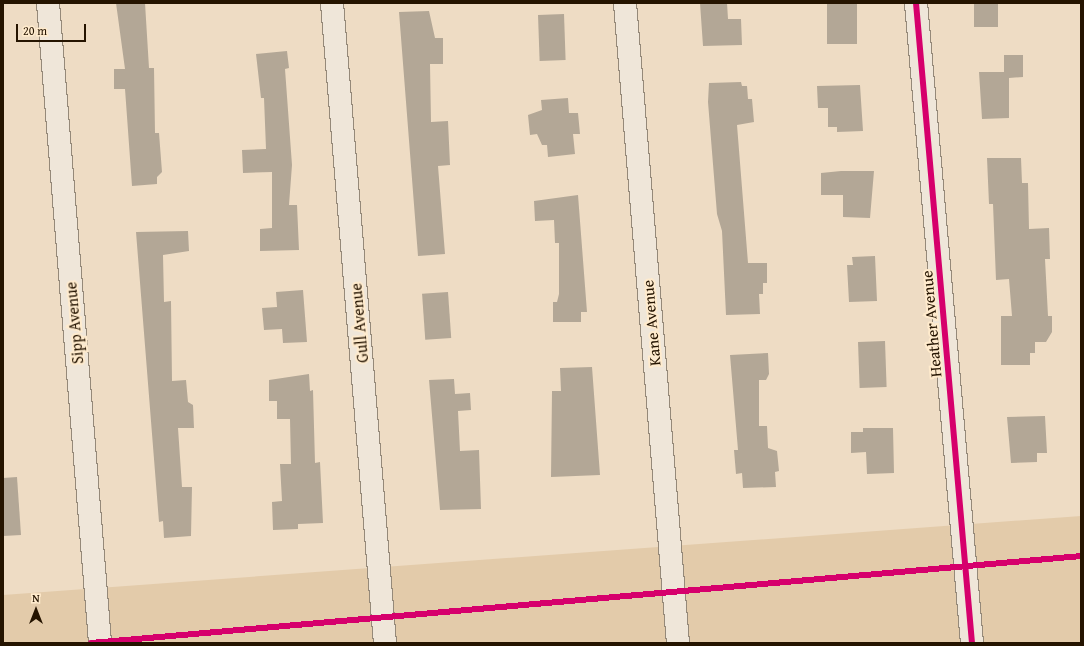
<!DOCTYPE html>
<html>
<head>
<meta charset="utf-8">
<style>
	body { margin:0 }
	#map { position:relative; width:1084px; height:646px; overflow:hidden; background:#eedcc4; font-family:"Gentium Book Plus",serif }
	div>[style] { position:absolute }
	.green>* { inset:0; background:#e3cbaa }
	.building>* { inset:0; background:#b3a796; transform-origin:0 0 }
	.roads { filter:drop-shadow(1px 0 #958979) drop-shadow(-1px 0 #958979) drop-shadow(0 1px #958979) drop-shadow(0 -1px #958979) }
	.street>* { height:22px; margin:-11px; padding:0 11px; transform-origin:11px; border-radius:11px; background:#efe6d9 }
	.cycleway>* { height:6px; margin:-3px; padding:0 3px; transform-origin:3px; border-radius:3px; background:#d6006c }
	span { translate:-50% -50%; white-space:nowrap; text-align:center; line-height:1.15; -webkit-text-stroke:4px #ffebcd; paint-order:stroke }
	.street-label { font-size:16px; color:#251400 }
	.frame { position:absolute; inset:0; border:4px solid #251400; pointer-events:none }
	.north { position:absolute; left:16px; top:590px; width:40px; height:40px; -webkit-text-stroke:3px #ffebcd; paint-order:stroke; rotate:0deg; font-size:11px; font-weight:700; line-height:16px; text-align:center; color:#251400 }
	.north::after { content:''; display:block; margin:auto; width:14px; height:18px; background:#251400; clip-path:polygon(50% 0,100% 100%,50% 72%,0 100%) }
	.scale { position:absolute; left:16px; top:24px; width:70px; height:18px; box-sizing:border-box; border:2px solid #251400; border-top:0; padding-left:5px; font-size:12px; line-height:14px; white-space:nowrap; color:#251400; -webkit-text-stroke:3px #ffebcd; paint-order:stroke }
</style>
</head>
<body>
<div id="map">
	<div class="green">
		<div style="clip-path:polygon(1081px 516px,1081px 643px,3px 643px,3px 595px)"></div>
	</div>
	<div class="building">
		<div style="clip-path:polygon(116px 3px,145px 3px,149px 68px,154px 68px,155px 133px,159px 133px,162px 172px,157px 177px,157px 184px,132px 186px,125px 89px,114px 89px,114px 69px,125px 69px)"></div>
		<div style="clip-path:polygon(700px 3px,727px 3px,728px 19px,741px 19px,742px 45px,703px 46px)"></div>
		<div style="left:827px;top:3px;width:30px;height:41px"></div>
		<div style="left:974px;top:3px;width:24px;height:24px"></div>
		<div style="clip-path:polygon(429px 11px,435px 38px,443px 38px,443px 64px,430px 64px,431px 122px,448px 121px,450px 165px,438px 166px,445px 254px,418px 256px,399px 12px)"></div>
		<div style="left:564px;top:14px;width:46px;height:26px;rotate:88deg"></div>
		<div style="clip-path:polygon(287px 51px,289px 68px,285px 69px,292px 165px,289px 205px,297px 205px,299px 250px,260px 251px,260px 229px,272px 228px,272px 172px,243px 173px,242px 150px,266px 149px,264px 98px,261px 98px,256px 54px)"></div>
		<div style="clip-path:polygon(1004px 55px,1023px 55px,1023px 77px,1009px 78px,1009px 118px,982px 119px,979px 72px,1004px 72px)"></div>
		<div style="clip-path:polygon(741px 82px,742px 86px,747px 86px,748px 99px,752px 99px,754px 122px,737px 125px,748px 263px,767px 263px,767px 283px,763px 283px,763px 294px,759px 294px,760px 314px,726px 315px,722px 231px,717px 214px,708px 102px,709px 83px)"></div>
		<div style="clip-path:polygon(860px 85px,863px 131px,837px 132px,837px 127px,828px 127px,828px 108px,818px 108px,817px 86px)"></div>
		<div style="clip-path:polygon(568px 98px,569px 113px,578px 113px,580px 134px,573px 134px,575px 154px,548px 157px,547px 145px,542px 145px,537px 134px,530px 135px,528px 115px,542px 110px,541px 100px)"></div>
		<div style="clip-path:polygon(987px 158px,1021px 158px,1022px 183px,1028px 183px,1029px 229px,1049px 228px,1050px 259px,1045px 259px,1048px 316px,1052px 316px,1052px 332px,1046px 342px,1035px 342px,1035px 353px,1030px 353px,1030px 365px,1001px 365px,1001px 316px,1012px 316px,1009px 279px,996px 280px,993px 204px,989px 204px)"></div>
		<div style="clip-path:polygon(841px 171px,874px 171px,870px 218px,843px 217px,843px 195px,821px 195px,821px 173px)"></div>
		<div style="clip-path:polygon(578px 195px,587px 312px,581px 312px,581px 322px,553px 322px,553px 302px,557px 302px,559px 294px,559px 243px,555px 243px,554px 220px,535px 221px,534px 201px)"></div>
		<div style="clip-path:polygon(188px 231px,189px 251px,163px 255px,164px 302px,171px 301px,172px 381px,186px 380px,188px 402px,193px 405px,194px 428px,178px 428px,182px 487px,192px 487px,191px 536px,164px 538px,163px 521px,159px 522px,136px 232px)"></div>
		<div style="clip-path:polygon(875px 256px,877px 301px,849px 302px,847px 265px,853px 265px,852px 257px)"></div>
		<div style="clip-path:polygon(303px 290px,307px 342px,283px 343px,282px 329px,264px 330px,262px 308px,277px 307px,276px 292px)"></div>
		<div style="left:448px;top:292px;width:46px;height:26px;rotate:86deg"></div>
		<div style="left:885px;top:341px;width:46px;height:27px;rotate:88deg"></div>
		<div style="clip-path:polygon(768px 353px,769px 374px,766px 380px,759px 380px,759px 426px,767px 426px,768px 448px,777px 451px,779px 471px,775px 472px,776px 487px,743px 488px,742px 473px,736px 474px,734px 450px,738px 450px,730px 355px)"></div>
		<div style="clip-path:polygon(592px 367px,600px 475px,551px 477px,552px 391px,561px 391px,560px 368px)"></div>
		<div style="clip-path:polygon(309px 374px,310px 391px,313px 390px,315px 463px,320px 462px,323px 523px,298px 524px,298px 529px,273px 530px,272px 502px,282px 501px,280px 464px,291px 464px,290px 419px,277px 419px,277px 401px,269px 401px,269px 380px)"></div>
		<div style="clip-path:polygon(454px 379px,455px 394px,470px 393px,471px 410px,458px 411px,460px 451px,479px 450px,481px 509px,440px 510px,429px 380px)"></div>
		<div style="clip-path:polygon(1045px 416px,1047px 453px,1037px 453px,1037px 462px,1011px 463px,1007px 417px)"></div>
		<div style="clip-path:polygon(863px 428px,893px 428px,894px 473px,867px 474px,866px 452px,851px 453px,851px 432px,863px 432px)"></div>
		<div style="clip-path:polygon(17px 477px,21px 535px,3px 536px,3px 478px)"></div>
	</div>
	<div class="roads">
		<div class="street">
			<div style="left:48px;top:3px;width:642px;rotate:85.35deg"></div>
			<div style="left:332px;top:3px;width:642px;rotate:85.27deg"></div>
			<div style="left:625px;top:3px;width:642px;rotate:85.27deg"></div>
			<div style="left:916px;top:3px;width:642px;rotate:85deg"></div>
		</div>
	</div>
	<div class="cycleway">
		<div style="left:916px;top:3px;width:642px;rotate:85deg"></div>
		<div style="left:91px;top:643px;width:994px;rotate:-5.02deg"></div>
	</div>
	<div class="street-label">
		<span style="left:74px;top:323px;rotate:-95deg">Sipp Avenue</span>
		<span style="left:359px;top:323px;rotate:-95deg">Gull Avenue</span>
		<span style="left:651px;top:323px;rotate:-95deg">Kane Avenue</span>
		<span style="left:931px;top:324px;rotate:-95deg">Heather Avenue</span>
	</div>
	<div class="frame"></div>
	<div class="north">N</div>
	<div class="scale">20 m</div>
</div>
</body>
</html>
